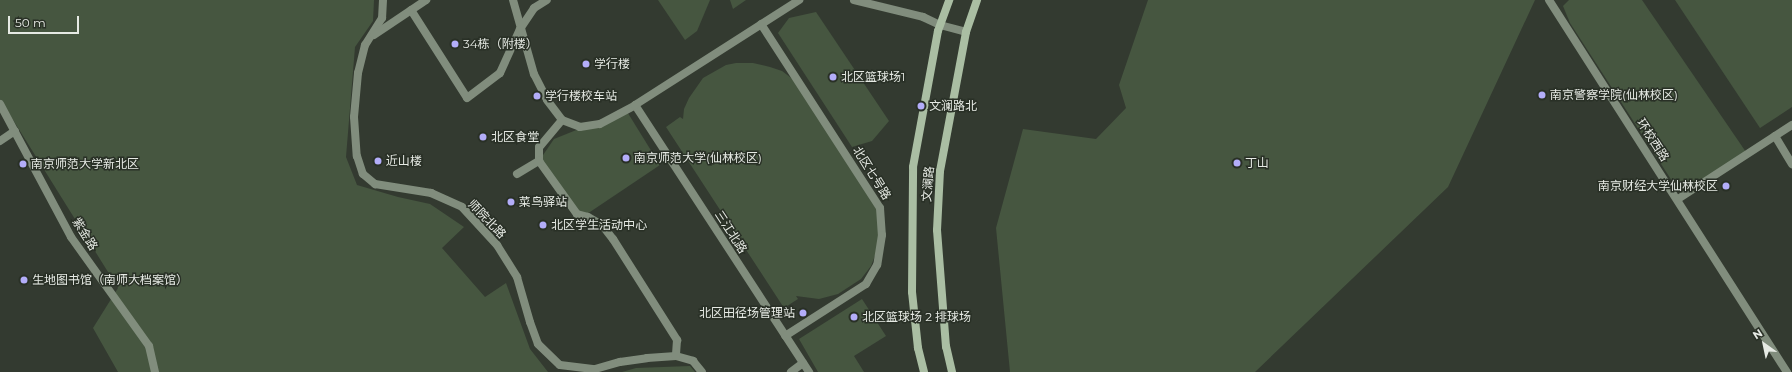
<!DOCTYPE html>
<html>
<head>
<meta charset="utf-8">
<style>
	body { margin:0 }
	#map { position:relative; width:1792px; height:372px; overflow:hidden; background:#333a30; font-family:Montserrat,"Noto Sans SC",sans-serif }
	div>[style] { position:absolute }
	.green>* { inset:0; background:#465640 }
	.minor>* { height:8px; margin:-4px; padding:0 4px; transform-origin:4px; border-radius:4px; background:#818d7d }
	.secondary>* { height:8px; margin:-4px; padding:0 4px; transform-origin:4px; border-radius:4px; background:#aabea3 }
	.dots>* { width:11px; height:11px; translate:-50% -50%; box-sizing:border-box; border:2px solid #293026; border-radius:50% }
	span { translate:-50% -50%; white-space:nowrap; text-align:center; line-height:1.15; -webkit-text-stroke:3px #293026; paint-order:stroke }
	.poi-label { font-size:12px; color:#e6eae4 }
	.left { translate:0 -50%; text-align:left }
	.right { translate:-100% -50%; text-align:right }
	.street-label { font-size:12px; color:#e6eae4 }
	.north { position:absolute; left:1744px; top:324px; width:40px; height:40px; -webkit-text-stroke:3px #293026; paint-order:stroke; rotate:327deg; font-size:11px; font-weight:700; line-height:16px; text-align:center; color:#e6eae4 }
	.north::after { content:''; display:block; margin:auto; width:14px; height:18px; background:#e6eae4; clip-path:polygon(50% 0,100% 100%,50% 72%,0 100%) }
	.scale { position:absolute; left:8px; top:16px; width:71px; height:18px; box-sizing:border-box; border:2px solid #e6eae4; border-top:0; padding-left:5px; font-size:12px; line-height:14px; white-space:nowrap; color:#e6eae4; -webkit-text-stroke:3px #293026; paint-order:stroke }
</style>
</head>
<body>
<div id="map">
	<div class="green">
		<div style="clip-path:polygon(0 0,374px 0,373px 21px,355px 47px,346px 157px,357px 185px,398px 197px,430px 204px,464px 227px,442px 248px,485px 297px,506px 283px,530px 349px,548px 372px,118px 372px,93px 328px,118px 288px,0 99px)"></div>
		<div style="clip-path:polygon(658px 0,710px 0,697px 31px,685px 40px)"></div>
		<div style="clip-path:polygon(730px 0,746px 0,733px 9px)"></div>
		<div style="clip-path:polygon(1148px 0,1535px 0,1448px 187px,1255px 372px,1010px 372px,996px 228px,1023px 129px,1096px 139px,1126px 108px,1119px 85px)"></div>
		<div style="clip-path:polygon(1569px 0,1642px 0,1748px 155px,1683px 198px,1570px 23px,1563px 6px)"></div>
		<div style="clip-path:polygon(1675px 0,1792px 0,1792px 107px,1760px 128px)"></div>
		<div style="clip-path:polygon(816px 12px,889px 121px,872px 141px,852px 147px,778px 33px,789px 18px)"></div>
		<div style="clip-path:polygon(736px 63px,753px 63px,770px 67px,782px 71px,794px 80px,879px 212px,878px 248px,871px 266px,861px 279px,838px 294px,819px 299px,796px 296px,798px 299px,784px 308px,666px 127px,680px 117px,683px 119px,684px 109px,689px 98px,703px 78px,726px 65px)"></div>
		<div style="clip-path:polygon(626px 110px,660px 165px,584px 216px,577px 214px,539px 161px,554px 139px)"></div>
		<div style="clip-path:polygon(862px 299px,886px 336px,854px 356px,864px 372px,818px 372px,799px 339px)"></div>
		<div style="clip-path:polygon(690px 366px,695px 372px,622px 372px,636px 368px)"></div>
	</div>
	<div class="minor">
		<div style="left:383px;top:0;width:18px;rotate:93deg"></div>
		<div style="left:382px;top:18px;width:32px;rotate:122deg"></div>
		<div style="left:365px;top:45px;width:29px;rotate:104deg"></div>
		<div style="left:358px;top:73px;width:44px;rotate:95.2deg"></div>
		<div style="left:354px;top:117px;width:39px;rotate:86deg"></div>
		<div style="left:357px;top:156px;width:19px;rotate:72deg"></div>
		<div style="left:363px;top:174px;width:16px;rotate:40deg"></div>
		<div style="left:375px;top:184px;width:57px;rotate:9.1deg"></div>
		<div style="left:431px;top:193px;width:34px;rotate:24deg"></div>
		<div style="left:462px;top:207px;width:52px;rotate:47.4deg"></div>
		<div style="left:497px;top:245px;width:38px;rotate:58deg"></div>
		<div style="left:517px;top:277px;width:47px;rotate:73.9deg"></div>
		<div style="left:530px;top:322px;width:23px;rotate:70deg"></div>
		<div style="left:538px;top:344px;width:30px;rotate:44deg"></div>
		<div style="left:560px;top:365px;width:35px;rotate:7deg"></div>
		<div style="left:595px;top:369px;width:26px;rotate:-16deg"></div>
		<div style="left:620px;top:362px;width:27px;rotate:-8deg"></div>
		<div style="left:647px;top:358px;width:29px;rotate:-4deg"></div>
		<div style="left:676px;top:356px;width:18px;rotate:16deg"></div>
		<div style="left:693px;top:361px;width:14px;rotate:51deg"></div>
		<div style="left:513px;top:0;width:77px;rotate:74.2deg"></div>
		<div style="left:534px;top:74px;width:29px;rotate:63deg"></div>
		<div style="left:547px;top:100px;width:25px;rotate:53deg"></div>
		<div style="left:562px;top:120px;width:19px;rotate:21deg"></div>
		<div style="left:580px;top:127px;width:20px;rotate:-9deg"></div>
		<div style="left:600px;top:124px;width:40px;rotate:-28deg"></div>
		<div style="left:635px;top:105px;width:319px;rotate:56.9deg"></div>
		<div style="left:854px;top:0;width:71px;rotate:13.8deg"></div>
		<div style="left:923px;top:17px;width:19px;rotate:25deg"></div>
		<div style="left:940px;top:25px;width:27px;rotate:15deg"></div>
		<div style="left:1549px;top:0;width:442px;rotate:57.4deg"></div>
		<div style="left:411px;top:10px;width:104px;rotate:57.5deg"></div>
		<div style="left:467px;top:98px;width:41px;rotate:-37.1deg"></div>
		<div style="left:500px;top:73px;width:48px;rotate:-65.6deg"></div>
		<div style="left:520px;top:29px;width:25px;rotate:-56deg"></div>
		<div style="left:534px;top:8px;width:15px;rotate:-32deg"></div>
		<div style="left:761px;top:24px;width:219px;rotate:57.1deg"></div>
		<div style="left:880px;top:208px;width:27px;rotate:86deg"></div>
		<div style="left:882px;top:235px;width:30px;rotate:99deg"></div>
		<div style="left:877px;top:265px;width:22px;rotate:120deg"></div>
		<div style="left:866px;top:284px;width:96px;rotate:147.3deg"></div>
		<div style="left:374px;top:35px;width:63px;rotate:-33.9deg"></div>
		<div style="left:0;top:104px;width:151px;rotate:61.9deg"></div>
		<div style="left:71px;top:237px;width:134px;rotate:54.4deg"></div>
		<div style="left:149px;top:346px;width:27px;rotate:77deg"></div>
		<div style="left:635px;top:105px;width:195px;rotate:-32.6deg"></div>
		<div style="left:562px;top:120px;width:35px;rotate:130deg"></div>
		<div style="left:539px;top:147px;width:14px;rotate:90deg"></div>
		<div style="left:539px;top:161px;width:65px;rotate:54.4deg"></div>
		<div style="left:577px;top:214px;width:11px;rotate:15deg"></div>
		<div style="left:588px;top:217px;width:16px;rotate:30deg"></div>
		<div style="left:602px;top:225px;width:18px;rotate:52deg"></div>
		<div style="left:613px;top:239px;width:120px;rotate:57.6deg"></div>
		<div style="left:677px;top:340px;width:16px;rotate:94deg"></div>
		<div style="left:1775px;top:136px;width:33px;rotate:59deg"></div>
		<div style="left:0;top:141px;width:18px;rotate:-34deg"></div>
		<div style="left:517px;top:174px;width:26px;rotate:-31deg"></div>
		<div style="left:1678px;top:199px;width:136px;rotate:-33deg"></div>
		<div style="left:791px;top:372px;width:15px;rotate:-37deg"></div>
	</div>
	<div class="secondary">
		<div style="left:924px;top:372px;width:25px;rotate:-104deg"></div>
		<div style="left:918px;top:348px;width:56px;rotate:-96.1deg"></div>
		<div style="left:912px;top:292px;width:125px;rotate:-89.5deg"></div>
		<div style="left:913px;top:167px;width:138px;rotate:-79.6deg"></div>
		<div style="left:938px;top:31px;width:33px;rotate:-70deg"></div>
		<div style="left:952px;top:372px;width:26px;rotate:-103deg"></div>
		<div style="left:946px;top:347px;width:117px;rotate:-94.4deg"></div>
		<div style="left:937px;top:230px;width:59px;rotate:-87.1deg"></div>
		<div style="left:940px;top:171px;width:141px;rotate:-79.4deg"></div>
		<div style="left:966px;top:32px;width:34px;rotate:-71deg"></div>
	</div>
	<div class="dots">
		<div style="left:455px;top:44px;background:#b3adf9"></div>
		<div style="left:586px;top:64px;background:#b3adf9"></div>
		<div style="left:833px;top:77px;background:#b3adf9"></div>
		<div style="left:1542px;top:95px;background:#b3adf9"></div>
		<div style="left:537px;top:96px;background:#b3adf9"></div>
		<div style="left:921px;top:106px;background:#b3adf9"></div>
		<div style="left:483px;top:137px;background:#b3adf9"></div>
		<div style="left:626px;top:158px;background:#b3adf9"></div>
		<div style="left:378px;top:161px;background:#b3adf9"></div>
		<div style="left:1237px;top:163px;background:#b3adf9"></div>
		<div style="left:23px;top:164px;background:#b3adf9"></div>
		<div style="left:1726px;top:186px;background:#b3adf9"></div>
		<div style="left:511px;top:202px;background:#b3adf9"></div>
		<div style="left:543px;top:225px;background:#b3adf9"></div>
		<div style="left:24px;top:280px;background:#b3adf9"></div>
		<div style="left:803px;top:313px;background:#b3adf9"></div>
		<div style="left:854px;top:317px;background:#b3adf9"></div>
	</div>
	<div class="poi-label">
		<span class="left" style="left:463px;top:44px">34栋（附楼）</span>
		<span class="left" style="left:594px;top:64px">学行楼</span>
		<span class="left" style="left:841px;top:77px">北区篮球场1</span>
		<span class="left" style="left:1550px;top:95px">南京警察学院(仙林校区)</span>
		<span class="left" style="left:545px;top:96px">学行楼校车站</span>
		<span class="left" style="left:929px;top:106px">文澜路北</span>
		<span class="left" style="left:491px;top:137px">北区食堂</span>
		<span class="left" style="left:634px;top:158px">南京师范大学(仙林校区)</span>
		<span class="left" style="left:386px;top:161px">近山楼</span>
		<span class="left" style="left:1245px;top:163px">丁山</span>
		<span class="left" style="left:31px;top:164px">南京师范大学新北区</span>
		<span class="right" style="left:1718px;top:186px">南京财经大学仙林校区</span>
		<span class="left" style="left:519px;top:202px">菜鸟驿站</span>
		<span class="left" style="left:551px;top:225px">北区学生活动中心</span>
		<span class="left" style="left:32px;top:280px">生地图书馆（南师大档案馆）</span>
		<span class="right" style="left:795px;top:313px">北区田径场管理站</span>
		<span class="left" style="left:862px;top:317px">北区篮球场 2 排球场</span>
	</div>
	<div class="street-label">
		<span style="left:1653px;top:140px;rotate:57deg">环校西路</span>
		<span style="left:872px;top:173px;rotate:58deg">北区七号路</span>
		<span style="left:928px;top:184px;rotate:-85deg">文澜路</span>
		<span style="left:487px;top:219px;rotate:46deg">师院北路</span>
		<span style="left:731px;top:232px;rotate:57deg">三江北路</span>
		<span style="left:85px;top:234px;rotate:58deg">紫金路</span>
	</div>
	<div class="north">N</div>
	<div class="scale">50 m</div>
</div>
</body>
</html>
